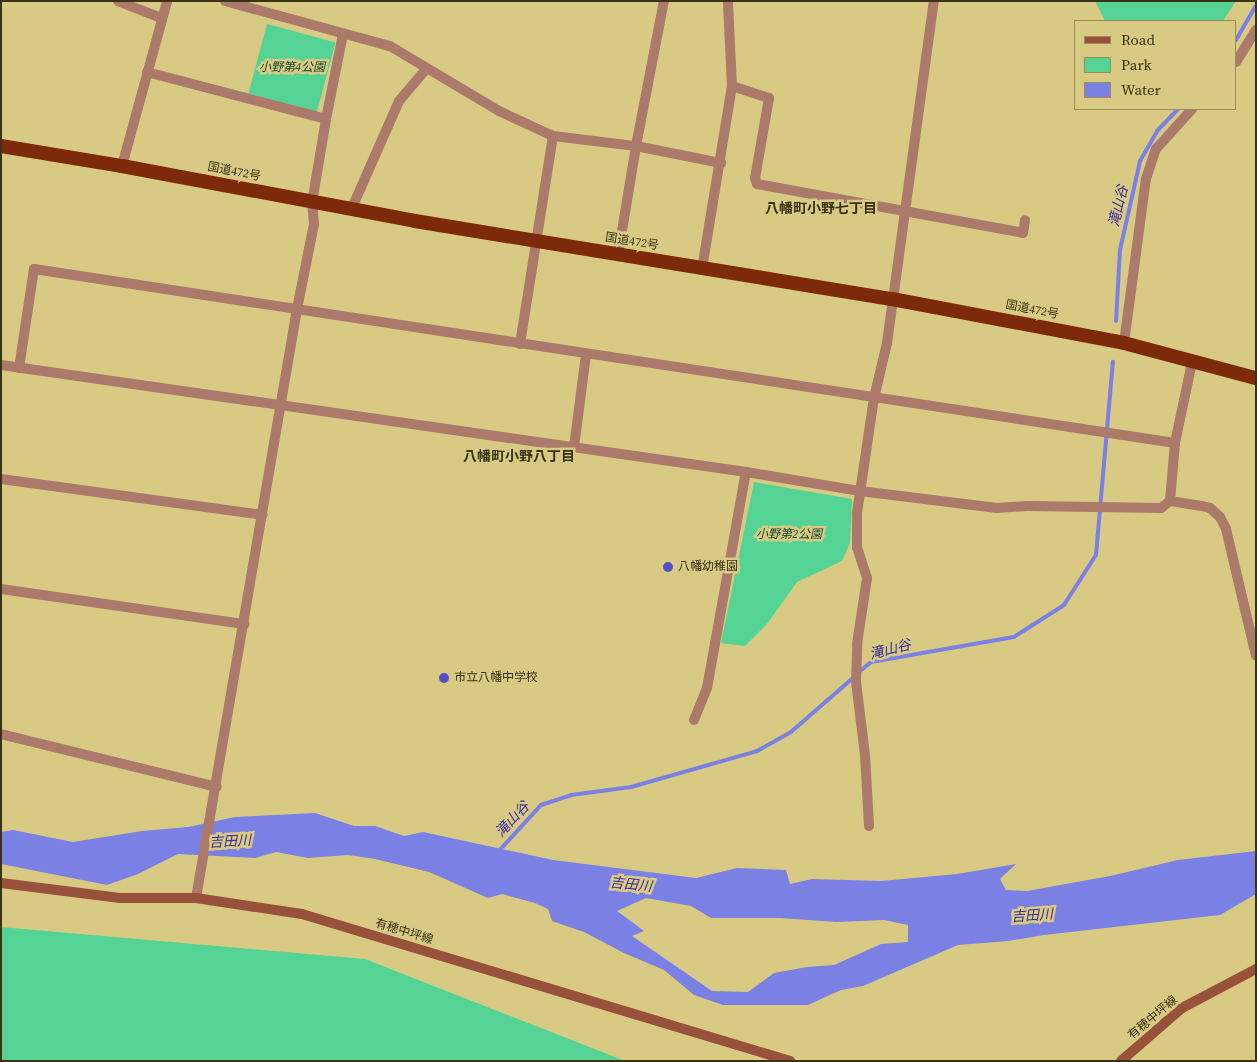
<!DOCTYPE html>
<html>
<head>
<meta charset="utf-8">
<style>
	body { margin:0 }
	#map { position:relative; width:1257px; height:1062px; overflow:hidden; background:#d8ca83; font-family:"Source Serif 4","Noto Sans JP",serif }
	div>[style] { position:absolute }
	.green>* { inset:0; background:#55d395; transform-origin:0 0 }
	.water>* { inset:0; background:#7b81e4 }
	.stream>* { height:4px; margin:-2px; padding:0 2px; transform-origin:2px; border-radius:2px; background:#7b81e4 }
	.minor>* { height:10px; margin:-5px; padding:0 5px; transform-origin:5px; border-radius:5px; background:#ab7a6a }
	.secondary>* { height:10px; margin:-5px; padding:0 5px; transform-origin:5px; border-radius:5px; background:#98523b }
	.trunk>* { height:14px; margin:-7px; padding:0 7px; transform-origin:7px; border-radius:7px; background:#7c2a0a }
	.dots>* { width:14px; height:14px; translate:-50% -50%; box-sizing:border-box; border:2px solid #d8ca83; border-radius:50% }
	span { translate:-50% -50%; white-space:nowrap; text-align:center; line-height:1.15; -webkit-text-stroke:5px #d8ca83; paint-order:stroke }
	.park-label { font-size:12px; color:#11462d; font-style:italic }
	.street-label { font-size:12px; color:#393315 }
	.poi-label { font-size:12px; color:#393315 }
	.left { translate:0 -50%; text-align:left }
	.water-label { font-size:14px; color:#372b9e; font-style:italic }
	.neighbourhood-label { font-size:14px; color:#393315; font-weight:700 }
	.frame { position:absolute; inset:0; border:2px solid #393315; pointer-events:none }
	.legend { position:absolute; left:1074px; top:20px; width:162px; height:90px; box-sizing:border-box; background:#d8ca83; border:1px solid #988e57; margin:0; padding:6px 9px; list-style:none; font-size:15px; color:#393315 }
	.legend li { display:flex; align-items:center; gap:10px; height:25px }
	.legend b { width:25px; border:1px solid #988e57 }
</style>
</head>
<body>
<div id="map">
	<div class="green">
		<div style="clip-path:polygon(1095px 1px,1236px 1px,1223px 21px,1105px 21px)"></div>
		<div style="left:267px;top:24px;width:71px;height:72px;rotate:15deg"></div>
		<div style="clip-path:polygon(754px 482px,852px 499px,850px 543px,842px 561px,797px 582px,767px 624px,745px 646px,721px 643px)"></div>
		<div style="clip-path:polygon(1px 927px,365px 959px,625px 1061px,1px 1061px)"></div>
	</div>
	<div class="water">
		<div style="clip-path:polygon(evenodd,315px 813px,354px 826px,375px 826px,404px 836px,423px 832px,553px 860px,696px 878px,737px 868px,786px 870px,790px 884px,812px 879px,881px 881px,957px 874px,1016px 864px,1000px 879px,1006px 890px,1027px 891px,1110px 876px,1178px 860px,1256px 851px,1256px 894px,1220px 915px,1044px 935px,1008px 941px,958px 945px,863px 986px,841px 990px,808px 1005px,723px 1005px,694px 995px,664px 970px,624px 953px,584px 932px,552px 921px,548px 909px,535px 903px,502px 894px,488px 898px,429px 872px,375px 859px,348px 855px,308px 858px,276px 852px,255px 858px,178px 854px,138px 874px,107px 885px,1px 864px,1px 832px,13px 830px,73px 842px,142px 831px,188px 827px,235px 817px,315px 813px,646px 898px,691px 906px,711px 918px,780px 918px,836px 922px,884px 920px,908px 925px,908px 942px,881px 944px,834px 965px,807px 967px,774px 973px,748px 992px,712px 991px,632px 936px,644px 931px,617px 911px,646px 898px)"></div>
	</div>
	<div class="stream">
		<div style="left:1236px;top:40px;width:39px;rotate:-60deg"></div>
		<div style="left:1116px;top:321px;width:71px;rotate:-86.8deg"></div>
		<div style="left:1120px;top:250px;width:91px;rotate:-77.3deg"></div>
		<div style="left:1140px;top:161px;width:34px;rotate:-60deg"></div>
		<div style="left:1157px;top:131px;width:30px;rotate:-46deg"></div>
		<div style="left:859px;top:672px;width:16px;rotate:-40deg"></div>
		<div style="left:871px;top:662px;width:145px;rotate:-9.9deg"></div>
		<div style="left:1014px;top:637px;width:59px;rotate:-32.6deg"></div>
		<div style="left:1064px;top:605px;width:59px;rotate:-57.4deg"></div>
		<div style="left:1096px;top:555px;width:194px;rotate:-85deg"></div>
		<div style="left:497px;top:853px;width:65px;rotate:-47.5deg"></div>
		<div style="left:541px;top:805px;width:32px;rotate:-18deg"></div>
		<div style="left:571px;top:795px;width:61px;rotate:-7.6deg"></div>
		<div style="left:631px;top:787px;width:131px;rotate:-15.9deg"></div>
		<div style="left:757px;top:751px;width:39px;rotate:-29deg"></div>
		<div style="left:791px;top:732px;width:84px;rotate:-41.1deg"></div>
	</div>
	<div class="minor">
		<div style="left:118px;top:1px;width:46px;rotate:21.6deg"></div>
		<div style="left:225px;top:1px;width:171px;rotate:15.3deg"></div>
		<div style="left:390px;top:46px;width:127px;rotate:30.8deg"></div>
		<div style="left:499px;top:111px;width:60px;rotate:24.8deg"></div>
		<div style="left:553px;top:136px;width:84px;rotate:6.9deg"></div>
		<div style="left:636px;top:146px;width:87px;rotate:11.3deg"></div>
		<div style="left:1236px;top:62px;width:38px;rotate:-58deg"></div>
		<div style="left:147px;top:72px;width:185px;rotate:14.7deg"></div>
		<div style="left:326px;top:119px;width:87px;rotate:-78.7deg"></div>
		<div style="left:732px;top:86px;width:39px;rotate:18deg"></div>
		<div style="left:769px;top:98px;width:81px;rotate:99.9deg"></div>
		<div style="left:755px;top:178px;width:6px;rotate:72deg"></div>
		<div style="left:757px;top:184px;width:270px;rotate:10.4deg"></div>
		<div style="left:1023px;top:233px;width:13px;rotate:-81deg"></div>
		<div style="left:122px;top:166px;width:171px;rotate:-74.7deg"></div>
		<div style="left:351px;top:210px;width:119px;rotate:-66.2deg"></div>
		<div style="left:399px;top:101px;width:42px;rotate:-49.8deg"></div>
		<div style="left:618px;top:255px;width:110px;rotate:-80.6deg"></div>
		<div style="left:636px;top:146px;width:148px;rotate:-79.1deg"></div>
		<div style="left:702px;top:269px;width:185px;rotate:-80.7deg"></div>
		<div style="left:732px;top:86px;width:83px;rotate:-92.8deg"></div>
		<div style="left:1124px;top:343px;width:165px;rotate:-82.4deg"></div>
		<div style="left:1146px;top:179px;width:32px;rotate:-72deg"></div>
		<div style="left:1156px;top:149px;width:54px;rotate:-48deg"></div>
		<div style="left:520px;top:344px;width:211px;rotate:-81deg"></div>
		<div style="left:1px;top:365px;width:753px;rotate:8.17deg"></div>
		<div style="left:746px;top:472px;width:116px;rotate:9.5deg"></div>
		<div style="left:860px;top:491px;width:138px;rotate:7.1deg"></div>
		<div style="left:997px;top:508px;width:30px;rotate:-4deg"></div>
		<div style="left:1027px;top:506px;width:134px;rotate:0.9deg"></div>
		<div style="left:1161px;top:508px;width:11px;rotate:-38deg"></div>
		<div style="left:1170px;top:501px;width:32px;rotate:9deg"></div>
		<div style="left:1202px;top:506px;width:8px;rotate:14deg"></div>
		<div style="left:1210px;top:508px;width:13px;rotate:42deg"></div>
		<div style="left:1220px;top:517px;width:13px;rotate:63deg"></div>
		<div style="left:1226px;top:529px;width:130px;rotate:76.7deg"></div>
		<div style="left:19px;top:368px;width:100px;rotate:-81.4deg"></div>
		<div style="left:34px;top:269px;width:1154px;rotate:8.67deg"></div>
		<div style="left:574px;top:447px;width:94px;rotate:-82.6deg"></div>
		<div style="left:1px;top:479px;width:264px;rotate:7.8deg"></div>
		<div style="left:1170px;top:501px;width:58px;rotate:-85.1deg"></div>
		<div style="left:1175px;top:443px;width:83px;rotate:-78.1deg"></div>
		<div style="left:1px;top:589px;width:246px;rotate:8.2deg"></div>
		<div style="left:694px;top:720px;width:35px;rotate:-68deg"></div>
		<div style="left:707px;top:688px;width:219px;rotate:-79.8deg"></div>
		<div style="left:1px;top:734px;width:222px;rotate:13.8deg"></div>
		<div style="left:869px;top:826px;width:71px;rotate:-93.2deg"></div>
		<div style="left:865px;top:755px;width:74px;rotate:-97deg"></div>
		<div style="left:856px;top:682px;width:38px;rotate:-88deg"></div>
		<div style="left:857px;top:644px;width:67px;rotate:-81.4deg"></div>
		<div style="left:867px;top:578px;width:32px;rotate:-108deg"></div>
		<div style="left:857px;top:548px;width:35px;rotate:-90deg"></div>
		<div style="left:857px;top:513px;width:116px;rotate:-81.6deg"></div>
		<div style="left:874px;top:398px;width:57px;rotate:-76.7deg"></div>
		<div style="left:887px;top:343px;width:345px;rotate:-82.2deg"></div>
		<div style="left:196px;top:898px;width:598px;rotate:-80.27deg"></div>
		<div style="left:297px;top:309px;width:87px;rotate:-78.7deg"></div>
		<div style="left:314px;top:224px;width:21px;rotate:-95deg"></div>
		<div style="left:312px;top:203px;width:85px;rotate:-80.5deg"></div>
	</div>
	<div class="secondary">
		<div style="left:1px;top:883px;width:120px;rotate:7.2deg"></div>
		<div style="left:120px;top:898px;width:76px"></div>
		<div style="left:196px;top:898px;width:107px;rotate:8.6deg"></div>
		<div style="left:302px;top:914px;width:510px;rotate:16.76deg"></div>
		<div style="left:1121px;top:1061px;width:81px;rotate:-41deg"></div>
		<div style="left:1182px;top:1008px;width:84px;rotate:-27.8deg"></div>
	</div>
	<div class="trunk">
		<div style="left:1px;top:146px;width:123px;rotate:9.4deg"></div>
		<div style="left:122px;top:166px;width:298px;rotate:10.6deg"></div>
		<div style="left:415px;top:221px;width:483px;rotate:9.3deg"></div>
		<div style="left:892px;top:299px;width:236px;rotate:10.7deg"></div>
		<div style="left:1124px;top:343px;width:137px;rotate:14.9deg"></div>
	</div>
	<div class="dots">
		<div style="left:668px;top:567px;background:#5350c7"></div>
		<div style="left:444px;top:678px;background:#5350c7"></div>
	</div>
	<div class="park-label">
		<span style="left:292px;top:68px">小野第4公園</span>
		<span style="left:789px;top:535px">小野第2公園</span>
	</div>
	<div class="street-label">
		<span style="left:234px;top:172px;rotate:11deg">国道472号</span>
		<span style="left:632px;top:242px;rotate:9deg">国道472号</span>
		<span style="left:1032px;top:310px;rotate:11deg">国道472号</span>
		<span style="left:404px;top:932px;rotate:17deg">有穂中坪線</span>
		<span style="left:1153px;top:1018px;rotate:-40deg">有穂中坪線</span>
	</div>
	<div class="poi-label">
		<span class="left" style="left:678px;top:567px">八幡幼稚園</span>
		<span class="left" style="left:454px;top:678px">市立八幡中学校</span>
	</div>
	<div class="water-label">
		<span style="left:1118px;top:206px;rotate:-77deg">滝山谷</span>
		<span style="left:890px;top:649px;rotate:-14deg">滝山谷</span>
		<span style="left:512px;top:819px;rotate:-47deg">滝山谷</span>
		<span style="left:230px;top:841px;rotate:-3deg">吉田川</span>
		<span style="left:631px;top:884px;rotate:6deg">吉田川</span>
		<span style="left:1032px;top:915px;rotate:-4deg">吉田川</span>
	</div>
	<div class="neighbourhood-label">
		<span style="left:821px;top:208px">八幡町小野七丁目</span>
		<span style="left:519px;top:456px">八幡町小野八丁目</span>
	</div>
	<div class="frame"></div>
	<ul class="legend">
	<li><b style="height:6px;background:#98523b"></b>Road</li>
	<li><b style="height:14px;background:#55d395"></b>Park</li>
	<li><b style="height:14px;background:#7b81e4"></b>Water</li>
	</ul>
</div>
</body>
</html>
